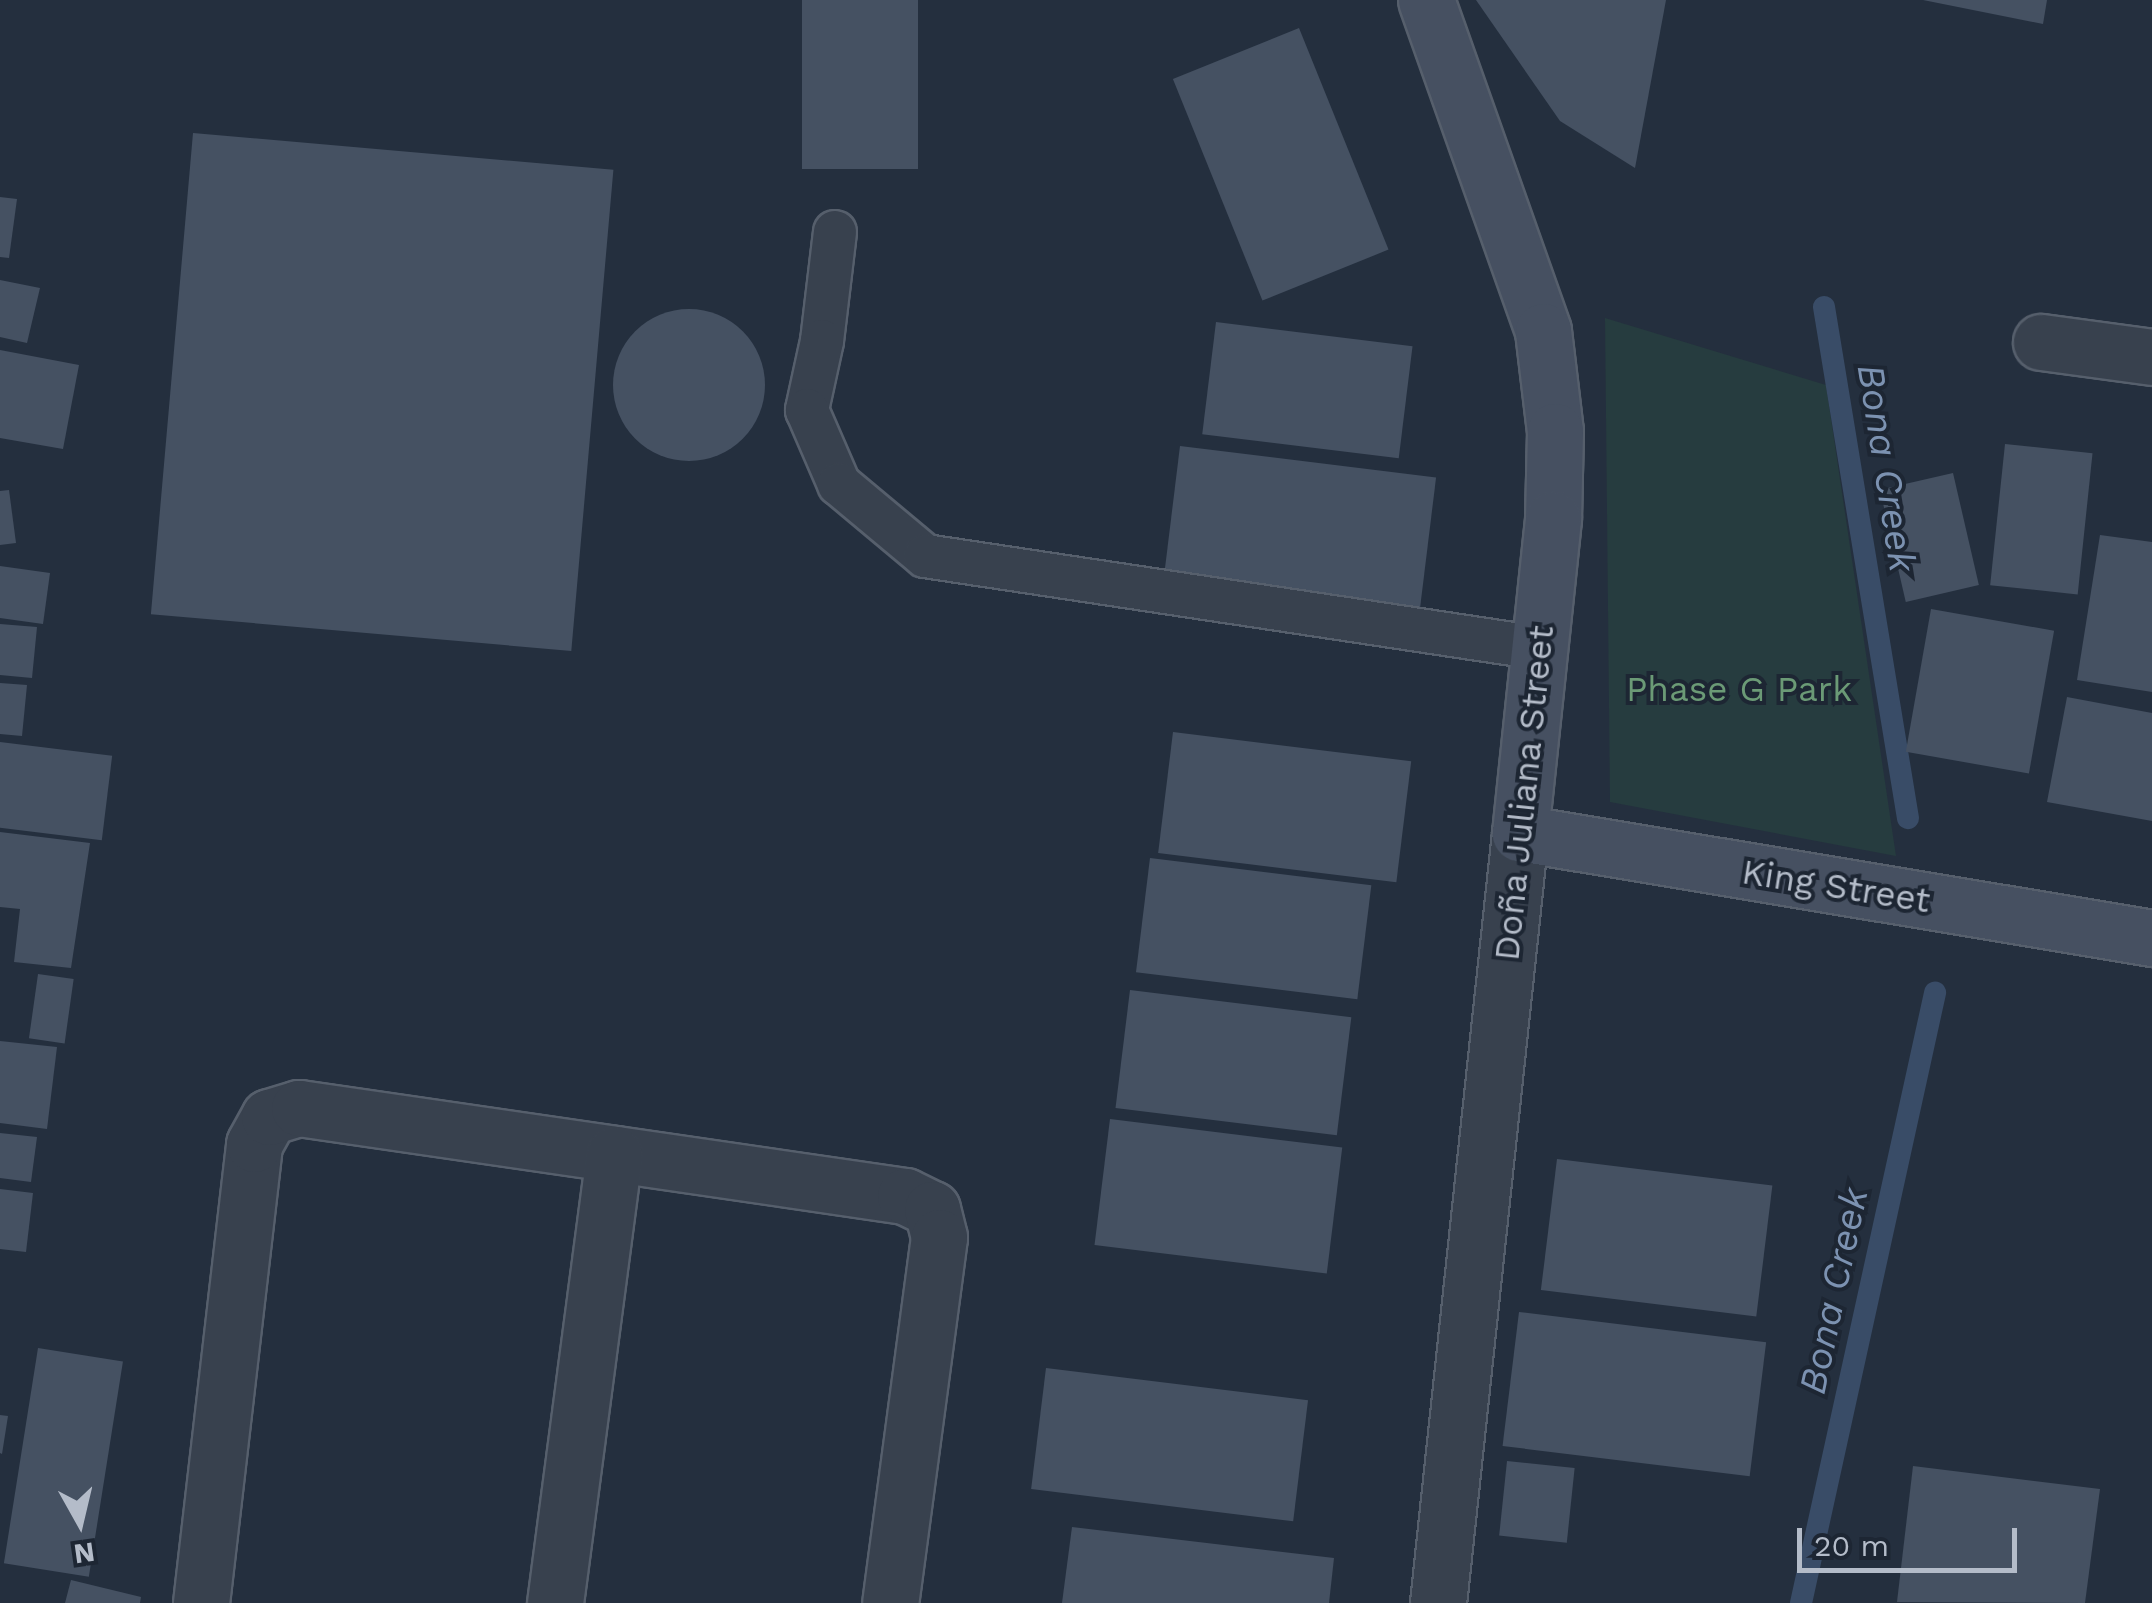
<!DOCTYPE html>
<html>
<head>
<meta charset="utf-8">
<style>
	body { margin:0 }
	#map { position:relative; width:2152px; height:1603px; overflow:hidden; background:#242f3e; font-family:"Work Sans",sans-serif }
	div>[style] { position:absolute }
	.green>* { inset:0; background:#263c3f }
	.stream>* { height:22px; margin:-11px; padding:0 11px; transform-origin:11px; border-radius:11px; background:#394c67 }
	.building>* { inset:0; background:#455162; transform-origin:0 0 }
	.round { border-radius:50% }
	.roads { filter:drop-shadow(2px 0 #565f6c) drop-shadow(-2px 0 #565f6c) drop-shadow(0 2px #565f6c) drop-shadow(0 -2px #565f6c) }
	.lane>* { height:42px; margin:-21px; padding:0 21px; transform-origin:21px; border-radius:21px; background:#38414e }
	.street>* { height:55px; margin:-27.5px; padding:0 27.5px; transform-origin:27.5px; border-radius:27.5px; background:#38414e }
	.secondary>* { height:55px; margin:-27.5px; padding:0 27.5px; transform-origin:27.5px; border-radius:27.5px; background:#465061 }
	span { translate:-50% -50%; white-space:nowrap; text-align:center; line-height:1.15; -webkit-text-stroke:8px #1d2633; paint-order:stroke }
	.park-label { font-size:35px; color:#6b9a76 }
	.street-label { font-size:35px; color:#b4bcc9 }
	.water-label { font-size:38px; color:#7c92b1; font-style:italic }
	.north { position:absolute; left:30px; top:1473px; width:100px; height:100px; -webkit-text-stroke:8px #1d2633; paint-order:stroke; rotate:172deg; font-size:28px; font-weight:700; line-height:40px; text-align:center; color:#b4bcc9 }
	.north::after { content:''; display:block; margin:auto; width:35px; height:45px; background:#b4bcc9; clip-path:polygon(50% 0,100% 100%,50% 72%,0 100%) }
	.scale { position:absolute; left:1797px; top:1528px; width:220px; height:45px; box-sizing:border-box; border:5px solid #b4bcc9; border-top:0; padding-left:12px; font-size:30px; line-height:35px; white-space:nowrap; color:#b4bcc9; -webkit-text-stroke:8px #1d2633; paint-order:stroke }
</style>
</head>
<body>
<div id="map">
	<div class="green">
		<div style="clip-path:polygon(1605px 318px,1826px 385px,1896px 856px,1610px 802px)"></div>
	</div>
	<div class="stream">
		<div style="left:1824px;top:307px;width:518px;rotate:80.67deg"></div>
		<div style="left:1801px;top:1603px;width:625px;rotate:-77.61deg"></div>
	</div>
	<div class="building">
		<div style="left:802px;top:0;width:116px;height:169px"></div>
		<div style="clip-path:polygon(1476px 0,1666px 0,1635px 168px,1560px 121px)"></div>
		<div style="clip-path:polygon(1923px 0,2047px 0,2043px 24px)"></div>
		<div style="left:1299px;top:28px;width:239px;height:136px;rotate:68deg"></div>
		<div style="left:193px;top:133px;width:422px;height:483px;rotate:5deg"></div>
		<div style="clip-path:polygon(0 197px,17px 199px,9px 258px,0 257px)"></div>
		<div style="clip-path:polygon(0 280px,40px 288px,27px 343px,0 337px)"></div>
		<div class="round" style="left:613px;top:309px;width:152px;height:152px"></div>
		<div style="left:1216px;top:322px;width:198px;height:113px;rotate:7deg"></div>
		<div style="clip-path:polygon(0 350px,79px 365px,63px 449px,0 438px)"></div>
		<div style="left:2005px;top:444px;width:88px;height:142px;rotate:6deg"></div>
		<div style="left:1180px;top:446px;width:258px;height:138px;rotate:7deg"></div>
		<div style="left:1953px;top:473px;width:115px;height:75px;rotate:77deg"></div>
		<div style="clip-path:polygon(9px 490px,16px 543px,0 545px,0 491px)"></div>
		<div style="clip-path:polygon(2100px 535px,2152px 542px,2152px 692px,2077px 680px)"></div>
		<div style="clip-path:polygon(0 566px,50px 573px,43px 624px,0 618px)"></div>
		<div style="left:1931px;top:609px;width:125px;height:145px;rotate:10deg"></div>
		<div style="clip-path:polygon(0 624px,37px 627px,32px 678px,0 675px)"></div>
		<div style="clip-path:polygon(0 683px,27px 685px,22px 736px,0 734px)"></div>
		<div style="clip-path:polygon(2067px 697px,2152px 713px,2152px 821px,2047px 802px)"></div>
		<div style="left:1173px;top:732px;width:240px;height:122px;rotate:7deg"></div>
		<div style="left:0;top:742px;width:113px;height:85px;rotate:7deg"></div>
		<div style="clip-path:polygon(0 832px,90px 843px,71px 968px,14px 962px,20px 909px,0 907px)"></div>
		<div style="left:1150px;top:858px;width:223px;height:115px;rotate:7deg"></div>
		<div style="left:38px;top:974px;width:36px;height:65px;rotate:8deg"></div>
		<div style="left:1130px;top:990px;width:223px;height:119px;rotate:7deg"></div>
		<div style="clip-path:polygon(0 1041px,57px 1047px,47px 1129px,0 1123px)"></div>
		<div style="left:1110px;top:1119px;width:234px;height:127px;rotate:7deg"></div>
		<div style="clip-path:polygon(0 1133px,37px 1137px,31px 1182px,0 1178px)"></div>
		<div style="left:1557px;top:1159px;width:217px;height:132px;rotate:7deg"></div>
		<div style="clip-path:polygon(0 1189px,33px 1193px,26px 1252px,0 1249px)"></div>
		<div style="left:1519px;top:1312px;width:249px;height:135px;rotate:7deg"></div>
		<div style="left:38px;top:1348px;width:86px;height:218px;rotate:9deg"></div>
		<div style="left:1046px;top:1368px;width:264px;height:122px;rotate:7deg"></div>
		<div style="clip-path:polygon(0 1415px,8px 1416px,2px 1454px,0 1453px)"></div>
		<div style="left:1507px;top:1461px;width:68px;height:75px;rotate:6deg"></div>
		<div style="clip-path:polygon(1913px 1466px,2100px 1489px,2085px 1603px,1897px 1602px)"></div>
		<div style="clip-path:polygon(1072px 1527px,1334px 1558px,1329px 1603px,1062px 1603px)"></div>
		<div style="clip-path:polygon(71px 1580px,141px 1597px,140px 1603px,65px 1603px)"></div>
	</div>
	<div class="roads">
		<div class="lane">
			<div style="left:835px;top:232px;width:110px;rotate:96.8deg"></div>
			<div style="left:822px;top:341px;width:71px;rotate:102.3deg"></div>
			<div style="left:807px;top:410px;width:81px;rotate:66.6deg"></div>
			<div style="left:839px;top:484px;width:112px;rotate:39.9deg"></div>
			<div style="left:925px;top:556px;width:621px;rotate:8.52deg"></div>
		</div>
		<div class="street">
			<div style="left:2041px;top:342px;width:112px;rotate:7.7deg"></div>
			<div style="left:201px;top:1603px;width:462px;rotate:-83.4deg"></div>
			<div style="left:254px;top:1144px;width:31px;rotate:-61deg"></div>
			<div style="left:269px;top:1117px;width:31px;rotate:-17deg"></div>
			<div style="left:299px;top:1108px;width:612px;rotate:8.26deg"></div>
			<div style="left:905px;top:1196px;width:30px;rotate:26deg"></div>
			<div style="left:932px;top:1209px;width:29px;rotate:76deg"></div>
			<div style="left:939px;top:1237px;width:369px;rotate:97.6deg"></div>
			<div style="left:555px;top:1603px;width:453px;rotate:-82.5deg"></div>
			<div style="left:1438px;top:1603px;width:774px;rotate:-83.92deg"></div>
		</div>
		<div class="secondary">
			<div style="left:1426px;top:0;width:351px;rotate:70.5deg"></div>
			<div style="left:1543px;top:331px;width:101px;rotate:83.2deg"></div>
			<div style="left:1555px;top:431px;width:88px;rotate:91.3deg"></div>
			<div style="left:1553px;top:519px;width:316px;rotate:96deg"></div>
			<div style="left:1520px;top:833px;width:641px;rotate:9.43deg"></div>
		</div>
	</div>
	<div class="park-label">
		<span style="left:1739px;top:689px">Phase G Park</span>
	</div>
	<div class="street-label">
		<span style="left:1524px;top:793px;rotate:-84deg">Doña Juliana Street</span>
		<span style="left:1836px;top:886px;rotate:9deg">King Street</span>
	</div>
	<div class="water-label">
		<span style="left:1886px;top:468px;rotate:81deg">Bona Creek</span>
		<span style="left:1834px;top:1291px;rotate:-78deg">Bona Creek</span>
	</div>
	<div class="north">N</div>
	<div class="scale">20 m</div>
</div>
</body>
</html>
